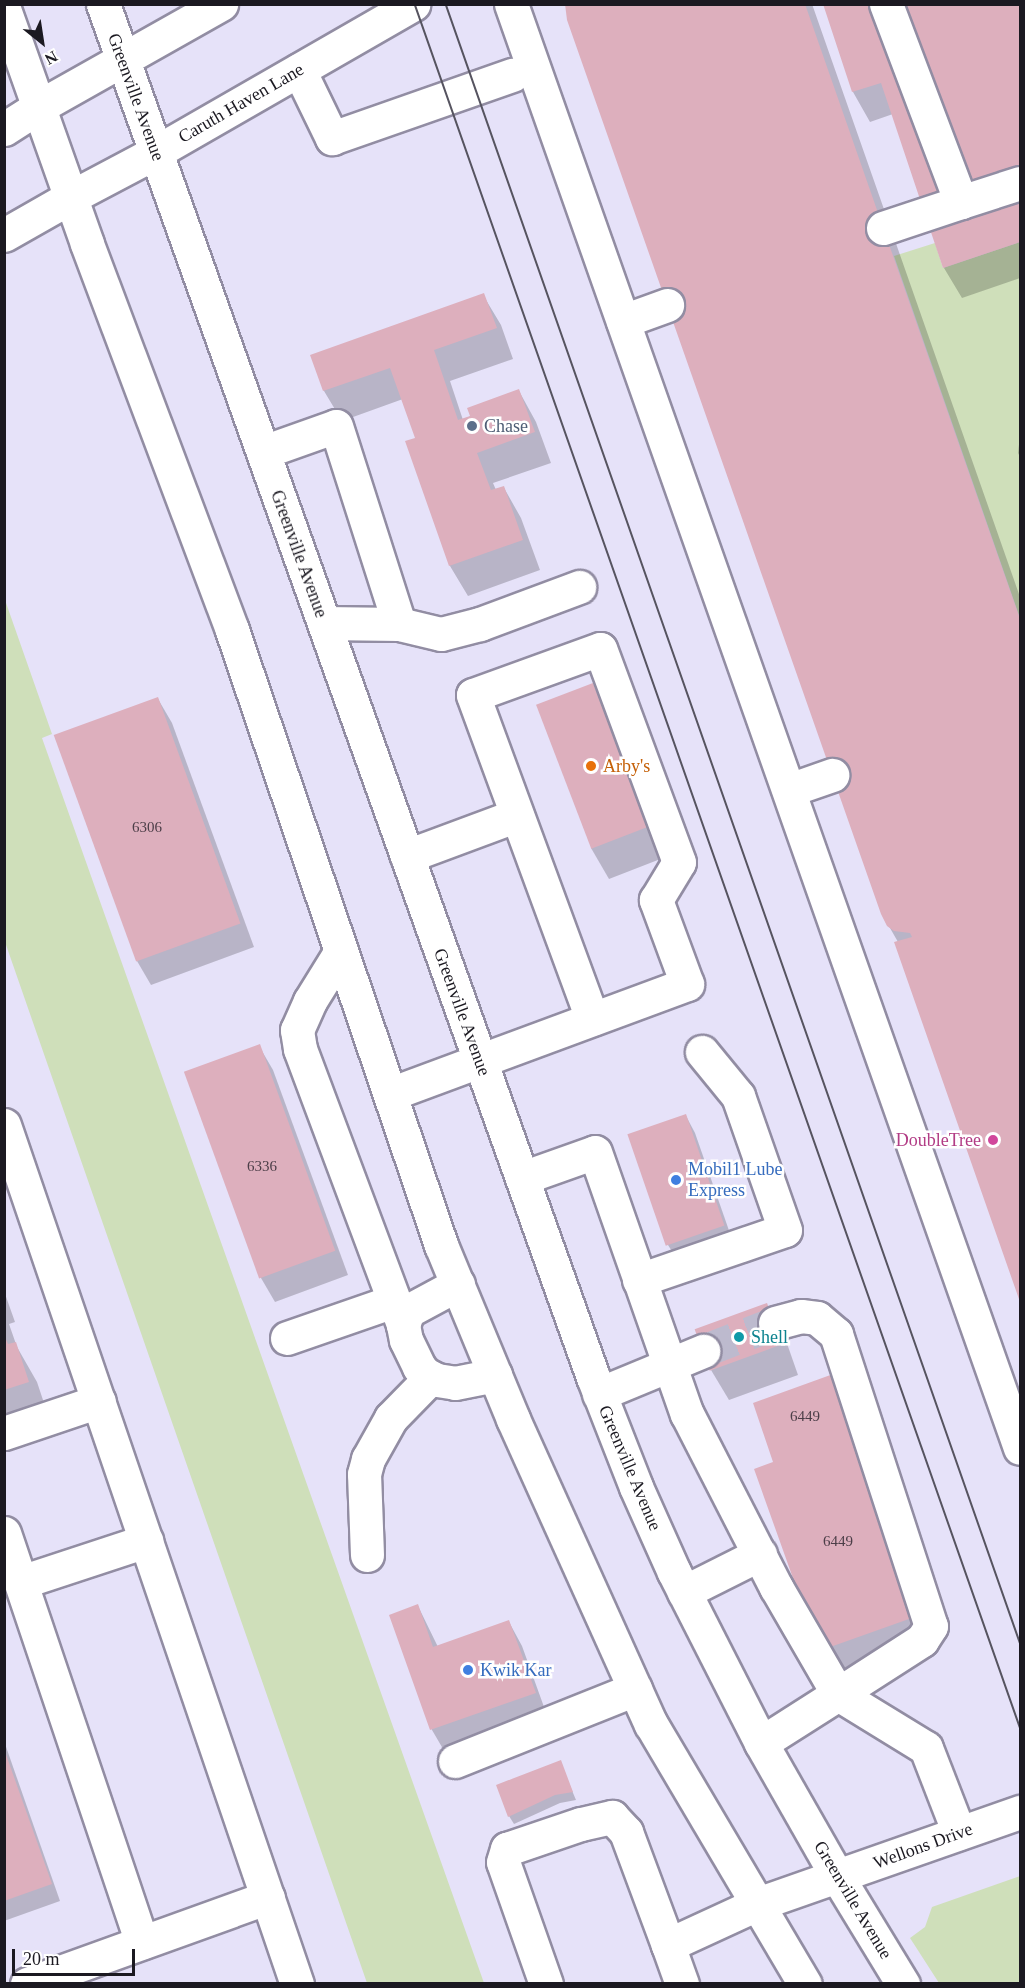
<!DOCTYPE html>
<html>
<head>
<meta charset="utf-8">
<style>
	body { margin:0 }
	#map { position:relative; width:1025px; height:1988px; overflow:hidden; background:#e6e2f9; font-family:Georgia,serif }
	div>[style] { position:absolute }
	.green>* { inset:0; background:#cfdfba }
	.shadow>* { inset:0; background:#0003 }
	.building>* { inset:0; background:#ddafbd; transform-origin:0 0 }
	.minor-tunnel>* { height:33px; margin-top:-16.5px; transform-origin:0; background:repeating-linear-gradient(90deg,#bdbace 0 33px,transparent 0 49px) }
	.roads { filter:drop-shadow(2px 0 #928da3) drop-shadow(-2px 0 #928da3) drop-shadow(0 2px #928da3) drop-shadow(0 -2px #928da3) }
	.minor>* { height:33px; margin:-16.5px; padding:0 16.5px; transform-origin:16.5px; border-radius:16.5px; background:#fff }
	.major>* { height:33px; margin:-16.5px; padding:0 16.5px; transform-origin:16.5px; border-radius:16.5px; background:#fff }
	.tram>* { height:1.5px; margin:-0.75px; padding:0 0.75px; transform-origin:0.75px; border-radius:0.75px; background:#565460 }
	.dots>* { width:16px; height:16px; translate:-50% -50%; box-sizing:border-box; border:3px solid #fff; border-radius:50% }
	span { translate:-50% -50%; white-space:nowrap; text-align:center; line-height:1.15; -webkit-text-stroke:5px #fff; paint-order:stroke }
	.number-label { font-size:15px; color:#4c3e48 }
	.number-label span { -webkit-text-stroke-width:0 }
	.street-label { font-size:18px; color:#1b1921 }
	.service-label { font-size:18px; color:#4e5e75 }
	.left { translate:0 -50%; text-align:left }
	.food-label { font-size:18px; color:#c56008 }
	.hotel-label { font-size:18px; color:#b23c85 }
	.right { translate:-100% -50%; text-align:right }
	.shop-label { font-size:18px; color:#366cbe }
	.culture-label { font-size:18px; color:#0d838f }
	.frame { position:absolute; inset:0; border:6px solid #1b1921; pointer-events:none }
	.north { position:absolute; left:12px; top:12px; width:60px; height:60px; -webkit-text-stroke:4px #fff; paint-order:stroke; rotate:150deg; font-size:16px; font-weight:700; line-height:24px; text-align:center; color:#1b1921 }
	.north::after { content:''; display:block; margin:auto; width:21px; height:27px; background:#1b1921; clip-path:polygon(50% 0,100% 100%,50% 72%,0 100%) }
	.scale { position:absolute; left:12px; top:1949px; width:123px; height:27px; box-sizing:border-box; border:3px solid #1b1921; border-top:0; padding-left:8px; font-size:18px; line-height:21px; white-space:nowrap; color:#1b1921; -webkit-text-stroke:4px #fff; paint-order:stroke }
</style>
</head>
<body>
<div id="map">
	<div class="green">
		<div style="clip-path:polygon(1020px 242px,1020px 618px,894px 256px,935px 243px,943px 268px)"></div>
		<div style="clip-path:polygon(5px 600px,52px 734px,42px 738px,484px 1983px,367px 1983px,5px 942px)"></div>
		<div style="clip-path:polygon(1020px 1876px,1020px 1983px,939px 1983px,910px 1938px,925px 1927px,932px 1907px)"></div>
	</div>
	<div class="shadow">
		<div style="clip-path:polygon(567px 4px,812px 4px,1020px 597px,1020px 1299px,898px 942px,882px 914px)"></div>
		<div style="clip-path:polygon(824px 4px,1020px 4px,1020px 278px,962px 298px,944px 268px,893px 114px,870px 122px,853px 92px)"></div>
		<div style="clip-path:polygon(483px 295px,501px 325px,513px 359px,450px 381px,463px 420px,519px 391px,536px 422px,551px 463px,493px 483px,496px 490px,504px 488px,521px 518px,540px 570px,468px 596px,450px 566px,417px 439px,403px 399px,342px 421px,324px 391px,312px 356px)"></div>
		<div style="clip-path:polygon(1020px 436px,1020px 457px,1018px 453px)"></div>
		<div style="clip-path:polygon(592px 685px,610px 715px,663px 858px,609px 879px,591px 848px)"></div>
		<div style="clip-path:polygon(158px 699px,172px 723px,254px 947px,151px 985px,137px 961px)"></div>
		<div style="clip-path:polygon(259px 1046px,273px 1070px,348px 1275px,275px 1302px,261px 1278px,186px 1073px)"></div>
		<div style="clip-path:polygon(686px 1116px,695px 1133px,733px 1242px,678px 1261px,668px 1245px)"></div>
		<div style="clip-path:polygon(4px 1291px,15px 1322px,9px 1324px,17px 1347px,37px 1382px,50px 1421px,4px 1436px)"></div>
		<div style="clip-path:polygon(697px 1330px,784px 1335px,798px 1375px,729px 1400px,711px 1370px)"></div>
		<div style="clip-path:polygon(776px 1463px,936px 1639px,835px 1674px)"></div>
		<div style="clip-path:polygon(418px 1606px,438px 1647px,509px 1622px,522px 1646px,548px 1718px,446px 1754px,432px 1730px,391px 1616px)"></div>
		<div style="clip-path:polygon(4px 1741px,60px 1901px,4px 1921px)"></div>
		<div style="clip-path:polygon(560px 1762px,576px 1800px,560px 1803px,514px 1824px,509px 1816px)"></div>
	</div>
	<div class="building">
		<div style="clip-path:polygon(565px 4px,805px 4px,1020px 619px,1020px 1302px,894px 942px,912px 937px,910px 933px,894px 931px,887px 926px,881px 914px,567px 20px)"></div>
		<div style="clip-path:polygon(823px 4px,1020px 4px,1020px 242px,943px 268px,881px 83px,852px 92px)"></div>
		<div style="clip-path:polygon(484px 293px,497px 328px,434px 350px,458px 420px,470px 416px,467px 408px,519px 389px,535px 432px,477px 453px,491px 490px,504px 486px,523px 540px,449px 566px,405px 441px,415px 438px,390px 368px,323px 391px,310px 355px)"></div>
		<div style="left:593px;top:683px;width:154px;height:61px;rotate:69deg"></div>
		<div style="left:158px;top:697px;width:241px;height:111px;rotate:70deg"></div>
		<div style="left:260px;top:1044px;width:220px;height:81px;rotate:70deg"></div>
		<div style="left:686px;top:1114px;width:118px;height:62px;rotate:71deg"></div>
		<div style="left:767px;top:1303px;width:44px;height:77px;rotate:70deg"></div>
		<div style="clip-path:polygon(4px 1335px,8px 1344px,16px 1342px,29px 1382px,4px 1390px)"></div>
		<div style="clip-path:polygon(836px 1373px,923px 1614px,819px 1651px,754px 1469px,773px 1462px,753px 1403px)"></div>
		<div style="clip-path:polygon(418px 1604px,433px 1647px,509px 1620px,536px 1693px,430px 1730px,389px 1615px)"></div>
		<div style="clip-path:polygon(4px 1749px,52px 1884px,4px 1901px)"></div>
		<div style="clip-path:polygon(561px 1760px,573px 1792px,555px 1795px,508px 1817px,496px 1785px)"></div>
	</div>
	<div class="minor-tunnel">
		<div style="left:703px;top:1351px;width:77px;rotate:-21.3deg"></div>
	</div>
	<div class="roads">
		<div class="minor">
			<div style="left:511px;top:4px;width:1531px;rotate:70.58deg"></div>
			<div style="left:886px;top:4px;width:212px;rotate:69.3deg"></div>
			<div style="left:961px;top:202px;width:62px;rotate:-17.9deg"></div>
			<div style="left:299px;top:70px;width:76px;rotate:64.1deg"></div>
			<div style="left:332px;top:138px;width:191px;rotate:-19.3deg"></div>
			<div style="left:4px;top:129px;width:43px;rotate:-32.6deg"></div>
			<div style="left:883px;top:228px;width:82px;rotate:-18.4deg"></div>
			<div style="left:4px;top:235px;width:77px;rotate:-29.6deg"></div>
			<div style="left:623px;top:321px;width:47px;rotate:-20deg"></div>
			<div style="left:263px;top:452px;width:77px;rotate:-19.6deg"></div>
			<div style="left:336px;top:426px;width:208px;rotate:72.3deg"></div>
			<div style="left:324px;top:623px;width:75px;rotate:0.8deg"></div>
			<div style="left:399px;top:624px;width:43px;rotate:13.4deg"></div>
			<div style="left:441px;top:634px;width:40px;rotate:-14.4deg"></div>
			<div style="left:480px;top:624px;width:106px;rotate:-20.5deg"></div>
			<div style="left:789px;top:790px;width:46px;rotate:-19.2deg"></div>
			<div style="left:407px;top:856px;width:117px;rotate:-20.4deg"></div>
			<div style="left:341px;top:951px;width:59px;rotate:121.8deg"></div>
			<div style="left:310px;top:1001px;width:32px;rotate:114deg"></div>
			<div style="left:297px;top:1030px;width:19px;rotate:81deg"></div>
			<div style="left:300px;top:1049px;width:295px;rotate:69.5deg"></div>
			<div style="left:479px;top:1061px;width:222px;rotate:-20.3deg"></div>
			<div style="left:687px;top:984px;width:90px;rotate:-110.3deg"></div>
			<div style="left:656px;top:900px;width:44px;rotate:-58.8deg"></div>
			<div style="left:679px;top:862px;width:227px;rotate:-110.3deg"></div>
			<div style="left:600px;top:649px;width:135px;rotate:160.1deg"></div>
			<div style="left:473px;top:695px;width:345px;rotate:69.8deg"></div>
			<div style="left:4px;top:1125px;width:908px;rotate:71.17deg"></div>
			<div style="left:522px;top:1178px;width:77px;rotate:-19.6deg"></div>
			<div style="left:595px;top:1152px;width:278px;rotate:70.7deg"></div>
			<div style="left:687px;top:1414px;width:195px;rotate:62.8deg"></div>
			<div style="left:776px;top:1587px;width:124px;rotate:59.9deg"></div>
			<div style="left:838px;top:1694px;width:91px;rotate:147.5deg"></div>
			<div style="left:639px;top:1280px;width:154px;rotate:-18.9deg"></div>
			<div style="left:785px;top:1230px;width:142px;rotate:-109.3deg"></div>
			<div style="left:738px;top:1096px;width:57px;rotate:-129.3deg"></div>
			<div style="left:458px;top:1284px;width:57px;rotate:151.6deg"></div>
			<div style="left:408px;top:1311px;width:15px;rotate:110deg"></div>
			<div style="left:403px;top:1325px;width:15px;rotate:79deg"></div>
			<div style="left:406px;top:1340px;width:30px;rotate:64deg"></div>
			<div style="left:419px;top:1367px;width:9px;rotate:49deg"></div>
			<div style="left:425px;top:1374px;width:13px;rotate:27deg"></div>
			<div style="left:437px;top:1380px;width:18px;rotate:9deg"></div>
			<div style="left:455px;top:1383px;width:41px;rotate:-11.3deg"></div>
			<div style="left:775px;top:1323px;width:27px;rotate:-15deg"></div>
			<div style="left:801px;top:1316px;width:16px;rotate:7deg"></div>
			<div style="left:817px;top:1318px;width:25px;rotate:40deg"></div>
			<div style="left:836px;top:1334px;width:307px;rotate:72deg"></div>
			<div style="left:931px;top:1626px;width:17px;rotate:123deg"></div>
			<div style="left:922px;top:1640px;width:100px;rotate:147.3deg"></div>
			<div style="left:838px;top:1694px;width:103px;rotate:31.5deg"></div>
			<div style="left:926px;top:1748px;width:91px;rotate:68.8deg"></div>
			<div style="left:287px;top:1338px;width:113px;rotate:-19.1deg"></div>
			<div style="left:599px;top:1394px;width:113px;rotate:-22.5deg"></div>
			<div style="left:4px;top:1433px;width:100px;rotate:-18.6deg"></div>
			<div style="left:4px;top:1533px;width:432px;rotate:71.4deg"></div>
			<div style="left:367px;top:1555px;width:81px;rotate:-92.1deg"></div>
			<div style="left:364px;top:1474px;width:16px;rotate:-75deg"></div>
			<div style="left:368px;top:1459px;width:47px;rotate:-60.7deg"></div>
			<div style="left:391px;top:1418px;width:57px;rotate:-45.7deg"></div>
			<div style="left:21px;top:1582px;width:132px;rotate:-18.2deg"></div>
			<div style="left:684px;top:1592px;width:85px;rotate:-26.6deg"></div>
			<div style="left:455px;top:1761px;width:194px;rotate:-21.8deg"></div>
			<div style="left:668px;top:1945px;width:41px;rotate:70.3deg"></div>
			<div style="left:27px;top:1984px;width:256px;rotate:-19.8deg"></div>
			<div style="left:546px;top:1984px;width:129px;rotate:-109.4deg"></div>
			<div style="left:503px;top:1862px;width:14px;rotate:-73deg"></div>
			<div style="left:507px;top:1849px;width:78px;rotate:-18.7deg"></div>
			<div style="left:581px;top:1824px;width:32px;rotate:-13deg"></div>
			<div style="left:612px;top:1817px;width:21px;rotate:47deg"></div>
			<div style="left:626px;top:1832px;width:121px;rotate:69.6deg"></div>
			<div style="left:668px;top:1945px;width:98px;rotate:-24.7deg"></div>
			<div style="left:757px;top:1904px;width:279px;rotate:-19.3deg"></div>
		</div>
		<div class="major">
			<div style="left:103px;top:4px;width:1458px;rotate:70.36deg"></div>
			<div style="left:593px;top:1377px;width:118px;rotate:68.6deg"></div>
			<div style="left:636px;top:1487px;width:93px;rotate:65.9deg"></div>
			<div style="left:674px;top:1572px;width:192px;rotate:63deg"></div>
			<div style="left:761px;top:1743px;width:153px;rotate:60.3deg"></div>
			<div style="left:837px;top:1876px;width:127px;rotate:58.6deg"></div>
			<div style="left:4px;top:9px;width:249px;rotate:70.5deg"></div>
			<div style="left:87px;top:244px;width:412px;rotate:69.4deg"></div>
			<div style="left:232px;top:630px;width:650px;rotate:71.23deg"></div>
			<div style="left:441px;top:1245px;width:188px;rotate:67.5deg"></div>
			<div style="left:513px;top:1419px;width:335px;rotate:65.7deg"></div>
			<div style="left:651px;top:1724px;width:302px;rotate:59.4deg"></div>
			<div style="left:40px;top:106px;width:208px;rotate:-29.4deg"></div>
			<div style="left:71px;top:197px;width:96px;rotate:-27.9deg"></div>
			<div style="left:156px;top:152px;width:297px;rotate:-29.9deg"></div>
			<div style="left:390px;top:1094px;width:95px;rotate:-20.3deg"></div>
		</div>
	</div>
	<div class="tram">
		<div style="left:415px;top:4px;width:1826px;rotate:70.65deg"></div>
		<div style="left:446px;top:4px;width:1736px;rotate:70.69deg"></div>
	</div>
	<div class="dots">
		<div style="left:472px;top:426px;background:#5c6f8a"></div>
		<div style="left:591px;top:766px;background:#e8710a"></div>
		<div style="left:993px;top:1140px;background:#d1479c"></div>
		<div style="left:676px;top:1180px;background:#3f7fe0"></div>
		<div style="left:739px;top:1337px;background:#0f9aa8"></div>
		<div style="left:468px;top:1670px;background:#3f7fe0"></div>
	</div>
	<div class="number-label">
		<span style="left:147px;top:828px">6306</span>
		<span style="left:262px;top:1167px">6336</span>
		<span style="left:805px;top:1417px">6449</span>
		<span style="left:838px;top:1542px">6449</span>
	</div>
	<div class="street-label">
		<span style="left:136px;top:97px;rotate:70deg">Greenville Avenue</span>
		<span style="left:241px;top:103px;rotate:-30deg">Caruth Haven Lane</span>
		<span style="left:299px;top:554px;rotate:70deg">Greenville Avenue</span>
		<span style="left:462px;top:1012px;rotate:70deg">Greenville Avenue</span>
		<span style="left:630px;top:1468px;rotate:67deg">Greenville Avenue</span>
		<span style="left:923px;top:1846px;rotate:-20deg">Wellons Drive</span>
		<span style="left:853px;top:1900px;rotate:59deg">Greenville Avenue</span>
	</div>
	<div class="service-label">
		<span class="left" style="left:484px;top:426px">Chase</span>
	</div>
	<div class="food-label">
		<span class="left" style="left:603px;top:766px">Arby's</span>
	</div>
	<div class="hotel-label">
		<span class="right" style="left:981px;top:1140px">DoubleTree</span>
	</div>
	<div class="shop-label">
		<span class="left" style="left:688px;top:1180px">Mobil1 Lube<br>Express</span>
		<span class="left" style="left:480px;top:1670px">Kwik Kar</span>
	</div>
	<div class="culture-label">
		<span class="left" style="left:751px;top:1337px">Shell</span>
	</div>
	<div class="frame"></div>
	<div class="north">N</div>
	<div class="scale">20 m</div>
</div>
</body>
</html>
